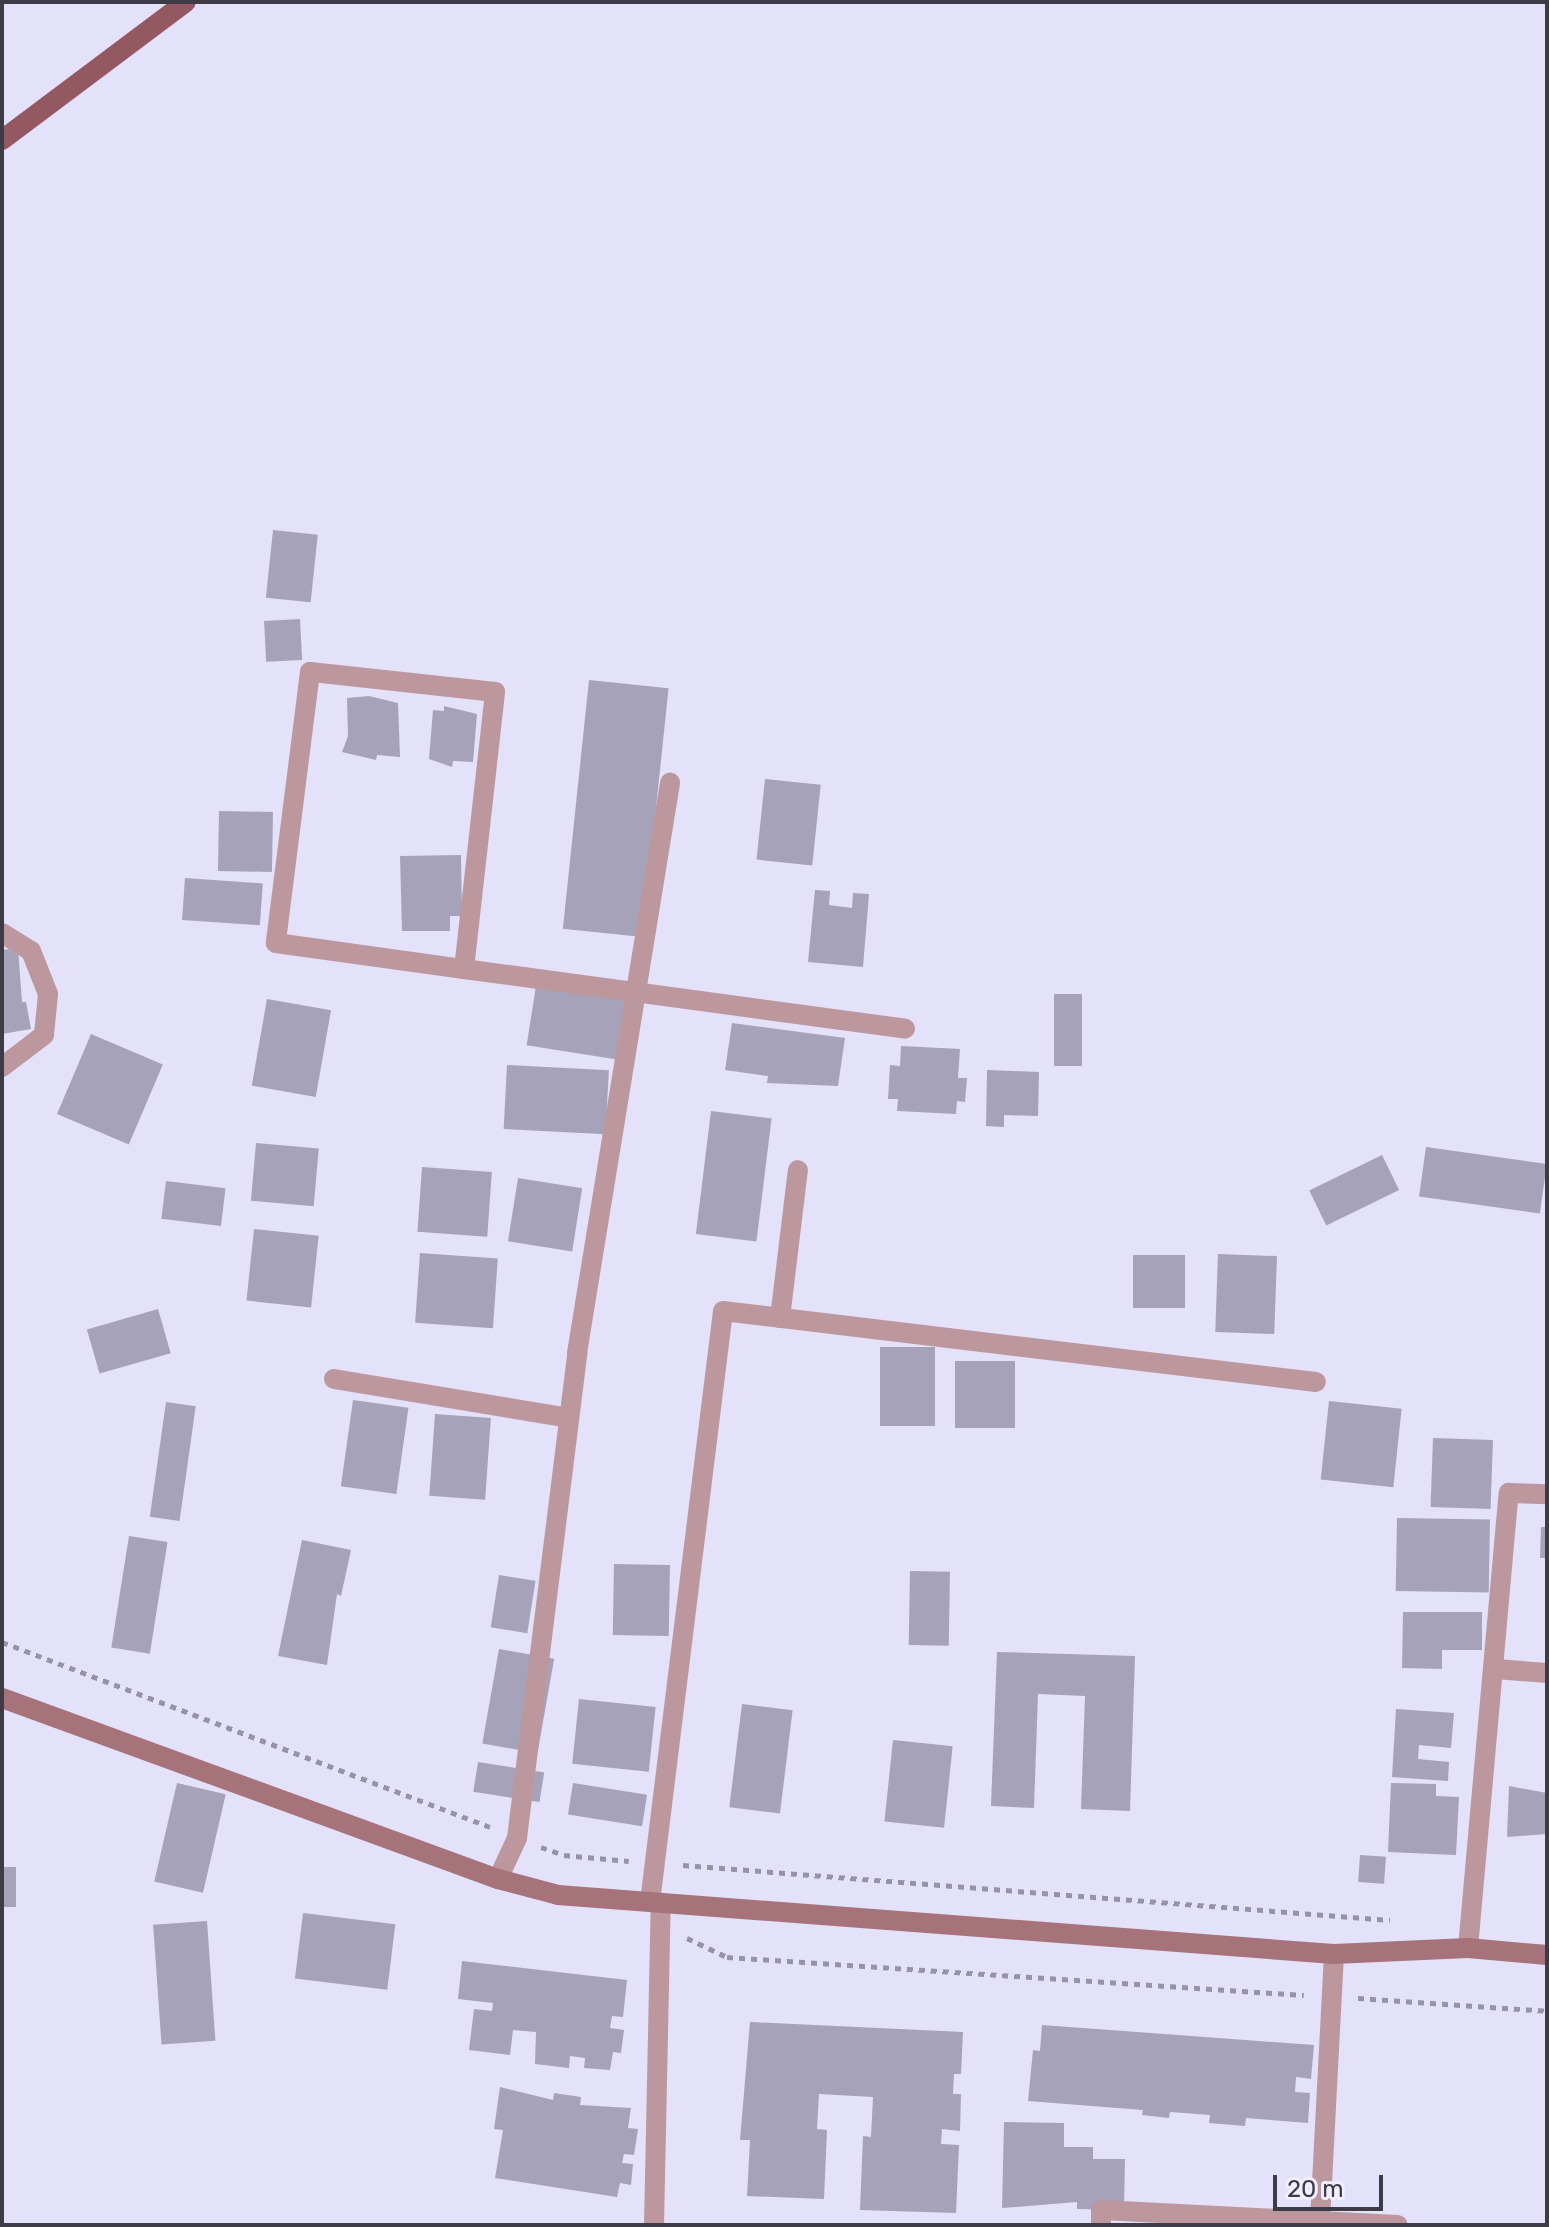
<!DOCTYPE html>
<html>
<head>
<meta charset="utf-8">
<style>
	body { margin:0 }
	#map { position:relative; width:1549px; height:2227px; overflow:hidden; background:#e4e1fa; font-family:Rubik,sans-serif }
	div>[style] { position:absolute }
	.building>* { inset:0; background:#a6a2ba; transform-origin:0 0 }
	.path>* { height:5px; margin-top:-2.5px; transform-origin:0; background:repeating-linear-gradient(90deg,#9593a5 0 6px,transparent 0 12px) }
	.street>* { height:20px; margin:-10px; padding:0 10px; transform-origin:10px; border-radius:10px; background:#bc989e }
	.secondary>* { height:20px; margin:-10px; padding:0 10px; transform-origin:10px; border-radius:10px; background:#a6737b }
	.primary>* { height:20px; margin:-10px; padding:0 10px; transform-origin:10px; border-radius:10px; background:#945863 }
	span { translate:-50% -50%; white-space:nowrap; text-align:center; line-height:1.15; -webkit-text-stroke:6px #f1efff; paint-order:stroke }
	.frame { position:absolute; inset:0; border:4px solid #3d3c46; pointer-events:none }
	.scale { position:absolute; left:1273px; top:2175px; width:110px; height:36px; box-sizing:border-box; border:4px solid #3d3c46; border-top:0; padding-left:10px; font-size:24px; line-height:28px; white-space:nowrap; color:#3d3c46; -webkit-text-stroke:6px #f1efff; paint-order:stroke }
</style>
</head>
<body>
<div id="map">
	<div class="building">
		<div style="left:273px;top:530px;width:45px;height:68px;rotate:6deg"></div>
		<div style="left:300px;top:619px;width:41px;height:36px;rotate:87deg"></div>
		<div style="left:589px;top:680px;width:80px;height:250px;rotate:6deg"></div>
		<div style="clip-path:polygon(369px 696px,398px 703px,400px 757px,377px 755px,376px 760px,342px 752px,348px 736px,347px 698px)"></div>
		<div style="clip-path:polygon(444px 706px,477px 714px,473px 762px,453px 761px,452px 767px,429px 759px,433px 710px,444px 711px)"></div>
		<div style="left:765px;top:779px;width:56px;height:81px;rotate:6deg"></div>
		<div style="left:219px;top:811px;width:54px;height:60px;rotate:1deg"></div>
		<div style="clip-path:polygon(461px 855px,462px 916px,450px 916px,450px 931px,402px 931px,400px 856px)"></div>
		<div style="left:185px;top:878px;width:78px;height:42px;rotate:4deg"></div>
		<div style="clip-path:polygon(815px 890px,830px 891px,829px 905px,852px 908px,853px 893px,869px 894px,863px 967px,808px 962px)"></div>
		<div style="clip-path:polygon(18px 948px,22px 1002px,26px 1002px,31px 1029px,2px 1034px,2px 950px)"></div>
		<div style="left:536px;top:986px;width:98px;height:60px;rotate:9deg"></div>
		<div style="left:1054px;top:994px;width:28px;height:72px"></div>
		<div style="left:267px;top:999px;width:65px;height:88px;rotate:10deg"></div>
		<div style="clip-path:polygon(732px 1023px,845px 1038px,838px 1086px,767px 1083px,768px 1076px,725px 1070px)"></div>
		<div style="left:91px;top:1034px;width:78px;height:87px;rotate:23deg"></div>
		<div style="clip-path:polygon(901px 1046px,960px 1049px,958px 1078px,967px 1078px,965px 1102px,957px 1101px,956px 1114px,897px 1111px,898px 1099px,888px 1099px,890px 1065px,900px 1066px)"></div>
		<div style="left:507px;top:1065px;width:102px;height:64px;rotate:3deg"></div>
		<div style="clip-path:polygon(987px 1070px,1039px 1072px,1038px 1116px,1004px 1115px,1004px 1127px,986px 1126px)"></div>
		<div style="left:711px;top:1111px;width:61px;height:124px;rotate:7deg"></div>
		<div style="left:256px;top:1143px;width:63px;height:58px;rotate:5deg"></div>
		<div style="left:1426px;top:1147px;width:122px;height:50px;rotate:8deg"></div>
		<div style="left:1382px;top:1155px;width:39px;height:81px;rotate:64deg"></div>
		<div style="left:422px;top:1167px;width:70px;height:65px;rotate:4deg"></div>
		<div style="left:518px;top:1178px;width:65px;height:64px;rotate:9deg"></div>
		<div style="left:166px;top:1181px;width:60px;height:38px;rotate:7deg"></div>
		<div style="left:254px;top:1229px;width:65px;height:72px;rotate:6deg"></div>
		<div style="left:420px;top:1253px;width:78px;height:70px;rotate:4deg"></div>
		<div style="left:1218px;top:1254px;width:59px;height:78px;rotate:2deg"></div>
		<div style="left:1133px;top:1255px;width:52px;height:53px"></div>
		<div style="left:158px;top:1309px;width:46px;height:74px;rotate:74deg"></div>
		<div style="left:880px;top:1347px;width:55px;height:79px"></div>
		<div style="left:955px;top:1361px;width:60px;height:67px"></div>
		<div style="left:353px;top:1400px;width:56px;height:87px;rotate:8deg"></div>
		<div style="left:1329px;top:1401px;width:73px;height:79px;rotate:6deg"></div>
		<div style="left:166px;top:1402px;width:30px;height:116px;rotate:8deg"></div>
		<div style="left:435px;top:1414px;width:56px;height:82px;rotate:4deg"></div>
		<div style="left:1433px;top:1438px;width:60px;height:69px;rotate:2deg"></div>
		<div style="left:1397px;top:1518px;width:93px;height:73px;rotate:1deg"></div>
		<div style="clip-path:polygon(1541px 1527px,1547px 1527px,1547px 1558px,1540px 1558px)"></div>
		<div style="left:129px;top:1536px;width:39px;height:113px;rotate:9deg"></div>
		<div style="clip-path:polygon(302px 1540px,351px 1550px,341px 1596px,337px 1594px,327px 1665px,278px 1656px)"></div>
		<div style="left:614px;top:1564px;width:56px;height:71px;rotate:1deg"></div>
		<div style="left:910px;top:1571px;width:40px;height:74px;rotate:1deg"></div>
		<div style="left:499px;top:1575px;width:37px;height:53px;rotate:9deg"></div>
		<div style="clip-path:polygon(1403px 1612px,1482px 1612px,1482px 1650px,1442px 1650px,1442px 1669px,1402px 1668px)"></div>
		<div style="left:499px;top:1649px;width:56px;height:96px;rotate:10deg"></div>
		<div style="clip-path:polygon(997px 1652px,1135px 1656px,1130px 1811px,1081px 1809px,1085px 1696px,1038px 1694px,1034px 1808px,991px 1806px)"></div>
		<div style="left:579px;top:1699px;width:77px;height:65px;rotate:6deg"></div>
		<div style="left:742px;top:1704px;width:51px;height:104px;rotate:7deg"></div>
		<div style="clip-path:polygon(1396px 1709px,1454px 1713px,1451px 1748px,1419px 1745px,1418px 1759px,1449px 1762px,1448px 1781px,1392px 1777px)"></div>
		<div style="left:893px;top:1740px;width:60px;height:82px;rotate:6deg"></div>
		<div style="left:478px;top:1762px;width:67px;height:30px;rotate:9deg"></div>
		<div style="left:177px;top:1783px;width:50px;height:101px;rotate:13deg"></div>
		<div style="left:573px;top:1783px;width:75px;height:32px;rotate:9deg"></div>
		<div style="clip-path:polygon(1391px 1783px,1436px 1784px,1436px 1796px,1459px 1797px,1456px 1855px,1388px 1852px)"></div>
		<div style="clip-path:polygon(1509px 1786px,1547px 1793px,1547px 1834px,1507px 1837px)"></div>
		<div style="left:1360px;top:1855px;width:26px;height:27px;rotate:4deg"></div>
		<div style="left:2px;top:1867px;width:14px;height:40px"></div>
		<div style="left:303px;top:1913px;width:93px;height:66px;rotate:7deg"></div>
		<div style="left:207px;top:1921px;width:120px;height:54px;rotate:86deg"></div>
		<div style="clip-path:polygon(462px 1961px,627px 1980px,623px 2017px,612px 2016px,610px 2028px,624px 2030px,621px 2053px,613px 2052px,610px 2070px,584px 2068px,585px 2058px,570px 2056px,569px 2068px,535px 2064px,536px 2032px,513px 2030px,510px 2055px,469px 2050px,474px 2009px,492px 2011px,493px 2003px,458px 1999px)"></div>
		<div style="clip-path:polygon(750px 2022px,963px 2032px,961px 2074px,954px 2074px,953px 2094px,961px 2094px,960px 2131px,942px 2129px,941px 2144px,959px 2145px,956px 2213px,860px 2210px,863px 2136px,871px 2137px,873px 2097px,819px 2094px,817px 2129px,827px 2130px,824px 2199px,747px 2196px,750px 2140px,740px 2140px)"></div>
		<div style="clip-path:polygon(1042px 2025px,1314px 2045px,1311px 2079px,1296px 2077px,1295px 2092px,1310px 2093px,1308px 2123px,1246px 2118px,1245px 2126px,1209px 2123px,1210px 2115px,1170px 2112px,1169px 2118px,1142px 2115px,1143px 2110px,1028px 2101px,1033px 2050px,1040px 2051px)"></div>
		<div style="clip-path:polygon(500px 2087px,553px 2100px,554px 2093px,581px 2097px,580px 2105px,631px 2108px,628px 2128px,638px 2129px,634px 2155px,624px 2154px,622px 2163px,633px 2164px,631px 2185px,620px 2183px,617px 2197px,495px 2178px,503px 2130px,494px 2129px)"></div>
		<div style="clip-path:polygon(1004px 2122px,1064px 2123px,1064px 2147px,1093px 2147px,1093px 2159px,1125px 2159px,1124px 2210px,1077px 2209px,1077px 2202px,1002px 2208px)"></div>
	</div>
	<div class="path">
		<div style="left:2px;top:1642px;width:522px;rotate:20.76deg"></div>
		<div style="left:541px;top:1847px;width:24px;rotate:19deg"></div>
		<div style="left:564px;top:1855px;width:65px;rotate:5.3deg"></div>
		<div style="left:683px;top:1865px;width:709px;rotate:4.45deg"></div>
		<div style="left:687px;top:1938px;width:44px;rotate:25.4deg"></div>
		<div style="left:727px;top:1957px;width:578px;rotate:3.77deg"></div>
		<div style="left:1358px;top:1998px;width:189px;rotate:3.9deg"></div>
	</div>
	<div class="street">
		<div style="left:2px;top:933px;width:34px;rotate:32deg"></div>
		<div style="left:31px;top:951px;width:46px;rotate:68.4deg"></div>
		<div style="left:48px;top:994px;width:41px;rotate:95.6deg"></div>
		<div style="left:44px;top:1035px;width:53px;rotate:142.7deg"></div>
		<div style="left:464px;top:969px;width:279px;rotate:-83.6deg"></div>
		<div style="left:495px;top:692px;width:186px;rotate:-173.8deg"></div>
		<div style="left:310px;top:672px;width:273px;rotate:97.2deg"></div>
		<div style="left:276px;top:943px;width:190px;rotate:7.9deg"></div>
		<div style="left:464px;top:969px;width:445px;rotate:7.7deg"></div>
		<div style="left:780px;top:1318px;width:149px;rotate:-83.1deg"></div>
		<div style="left:334px;top:1379px;width:238px;rotate:9.4deg"></div>
		<div style="left:1496px;top:1669px;width:51px;rotate:4.5deg"></div>
		<div style="left:498px;top:1879px;width:45px;rotate:-65.1deg"></div>
		<div style="left:517px;top:1838px;width:489px;rotate:-82.9deg"></div>
		<div style="left:577px;top:1353px;width:578px;rotate:-80.73deg"></div>
		<div style="left:650px;top:1902px;width:595px;rotate:-82.96deg"></div>
		<div style="left:723px;top:1311px;width:597px;rotate:6.83deg"></div>
		<div style="left:1468px;top:1948px;width:457px;rotate:-84.9deg"></div>
		<div style="left:1509px;top:1493px;width:38px;rotate:2deg"></div>
		<div style="left:1320px;top:2221px;width:267px;rotate:-87deg"></div>
		<div style="left:654px;top:2225px;width:322px;rotate:-88.8deg"></div>
		<div style="left:1101px;top:2225px;width:15px;rotate:-90deg"></div>
		<div style="left:1101px;top:2210px;width:297px;rotate:2.9deg"></div>
	</div>
	<div class="secondary">
		<div style="left:2px;top:1698px;width:528px;rotate:20.05deg"></div>
		<div style="left:498px;top:1879px;width:62px;rotate:14.9deg"></div>
		<div style="left:558px;top:1895px;width:778px;rotate:4.35deg"></div>
		<div style="left:1334px;top:1954px;width:134px;rotate:-2.6deg"></div>
		<div style="left:1468px;top:1948px;width:79px;rotate:5.1deg"></div>
	</div>
	<div class="primary">
		<div style="left:2px;top:140px;width:230px;rotate:-36.9deg"></div>
	</div>
	<div class="frame"></div>
	<div class="scale">20 m</div>
</div>
</body>
</html>
